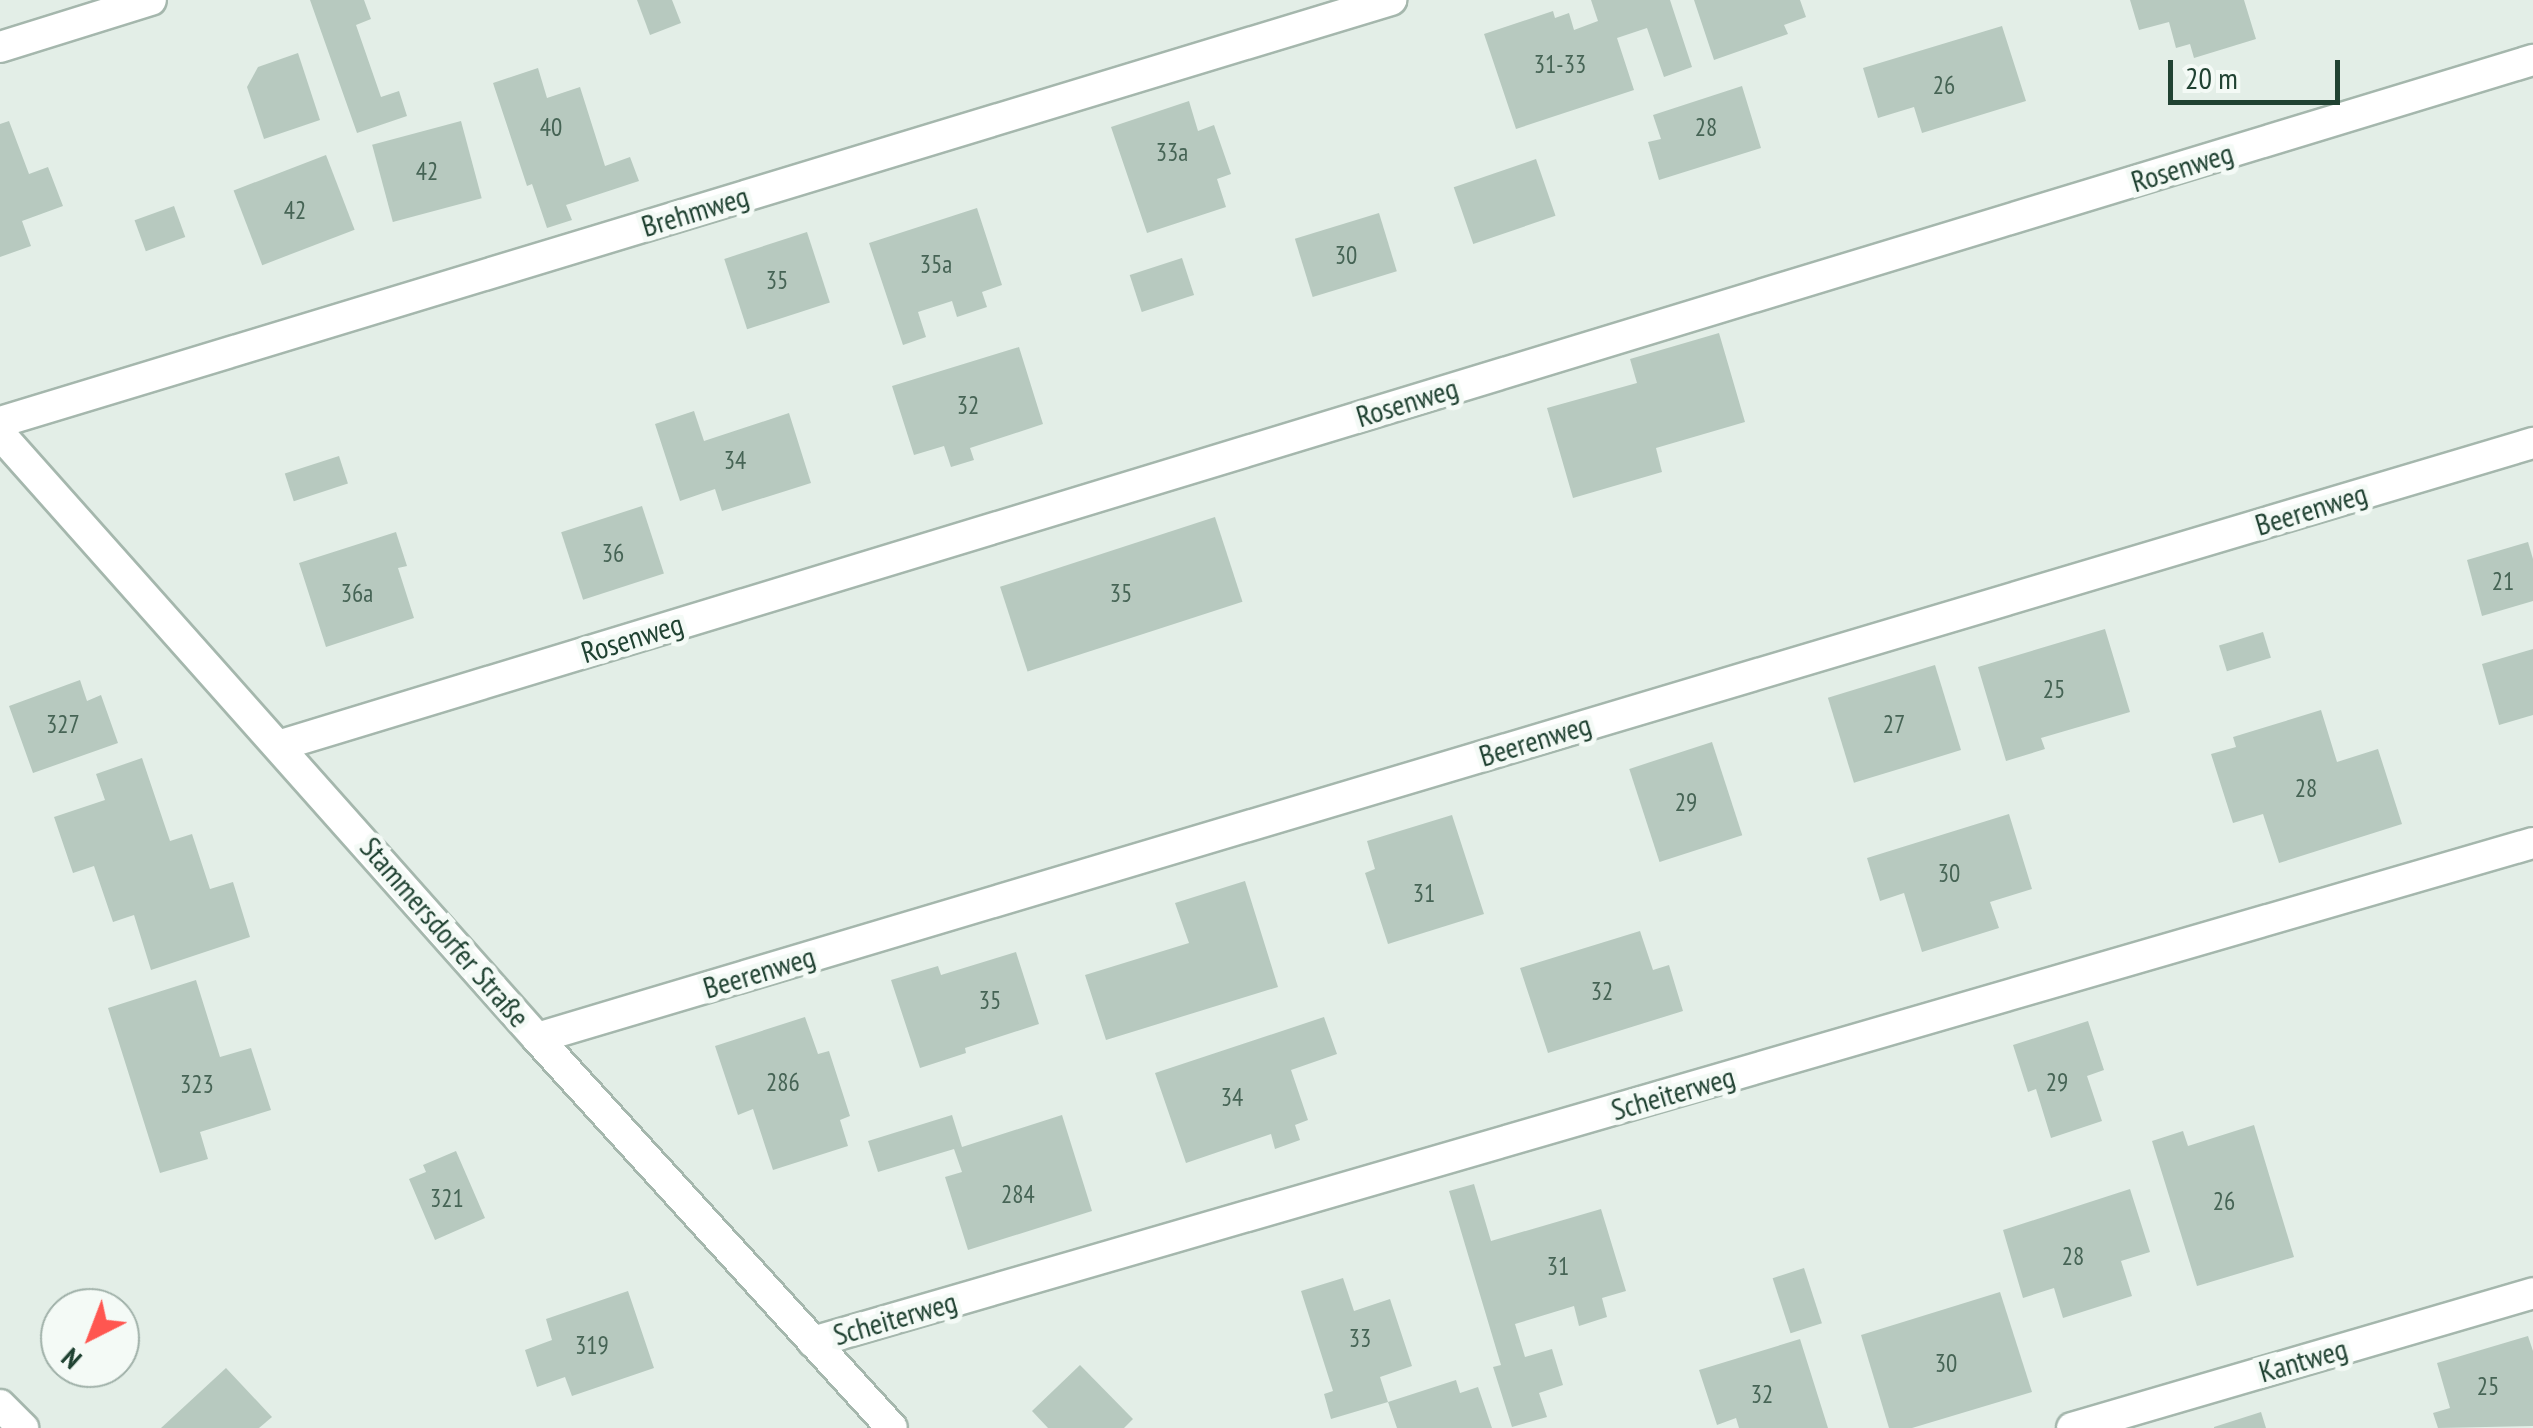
<!DOCTYPE html>
<html>
<head>
<meta charset="utf-8">
<style>
	body { margin:0 }
	#map { position:relative; width:2533px; height:1428px; overflow:hidden; background:#e3eee7; font-family:"PT Sans Narrow",sans-serif }
	div>[style] { position:absolute }
	.building>* { inset:0; background:#b7c9bf; transform-origin:0 0 }
	.roads { filter:drop-shadow(2px 0 #a5b7ad) drop-shadow(-2px 0 #a5b7ad) drop-shadow(0 2px #a5b7ad) drop-shadow(0 -2px #a5b7ad) }
	.street>* { height:30px; margin:-15px; padding:0 15px; transform-origin:15px; border-radius:15px; background:#fff }
	.secondary>* { height:30px; margin:-15px; padding:0 15px; transform-origin:15px; border-radius:15px; background:#fff }
	span { translate:-50% -50%; white-space:nowrap; text-align:center; line-height:1.15; -webkit-text-stroke:10px #f4faf6; paint-order:stroke }
	.number-label { font-size:25px; color:#466455 }
	.number-label span { -webkit-text-stroke-width:0 }
	.street-label { font-size:30px; color:#204232 }
	.north { position:absolute; left:40px; top:1288px; width:100px; height:100px; box-sizing:border-box; background:#f4faf6; border:2px solid #9fb0a8; border-radius:50%; rotate:222deg; font-size:28px; font-weight:700; line-height:40px; text-align:center; color:#204232 }
	.north::after { content:''; display:block; margin:auto; width:35px; height:45px; background:#ff5650; clip-path:polygon(50% 0,100% 100%,50% 72%,0 100%) }
	.scale { position:absolute; left:2168px; top:60px; width:172px; height:45px; box-sizing:border-box; border:5px solid #204232; border-top:0; padding-left:12px; font-size:30px; line-height:35px; white-space:nowrap; color:#204232; -webkit-text-stroke:8px #f4faf6; paint-order:stroke }
</style>
</head>
<body>
<div id="map">
	<div class="building">
		<div style="clip-path:polygon(310px 0,364px 0,371px 19px,356px 25px,381px 97px,399px 91px,407px 116px,357px 133px)"></div>
		<div style="clip-path:polygon(637px 0,672px 0,681px 23px,650px 35px)"></div>
		<div style="clip-path:polygon(1591px 0,1670px 0,1692px 67px,1664px 77px,1647px 28px,1617px 38px,1634px 90px,1516px 129px,1484px 34px,1553px 11px,1555px 18px,1569px 13px,1574px 30px,1598px 21px)"></div>
		<div style="clip-path:polygon(1694px 0,1800px 0,1806px 17px,1784px 25px,1788px 34px,1714px 60px)"></div>
		<div style="clip-path:polygon(2130px 0,2244px 0,2256px 39px,2194px 58px,2190px 44px,2176px 48px,2169px 22px,2139px 30px)"></div>
		<div style="clip-path:polygon(2002px 26px,2026px 101px,1922px 133px,1914px 107px,1878px 118px,1863px 68px)"></div>
		<div style="clip-path:polygon(298px 53px,320px 120px,264px 139px,247px 87px,258px 67px)"></div>
		<div style="clip-path:polygon(538px 68px,547px 98px,580px 87px,605px 166px,630px 157px,639px 181px,566px 205px,572px 220px,547px 228px,532px 184px,527px 186px,493px 83px)"></div>
		<div style="clip-path:polygon(1742px 86px,1761px 148px,1659px 180px,1648px 142px,1661px 139px,1653px 115px)"></div>
		<div style="clip-path:polygon(1189px 101px,1198px 131px,1214px 125px,1231px 174px,1217px 179px,1226px 207px,1147px 233px,1111px 127px)"></div>
		<div style="clip-path:polygon(9px 121px,29px 174px,48px 167px,63px 206px,22px 221px,31px 246px,0 257px,0 124px)"></div>
		<div style="left:461px;top:121px;width:80px;height:92px;rotate:75deg"></div>
		<div style="left:326px;top:155px;width:80px;height:99px;rotate:69deg"></div>
		<div style="left:1536px;top:159px;width:60px;height:87px;rotate:71deg"></div>
		<div style="left:174px;top:206px;width:33px;height:42px;rotate:70deg"></div>
		<div style="clip-path:polygon(977px 208px,1002px 285px,982px 292px,987px 307px,957px 317px,952px 301px,918px 312px,926px 337px,903px 345px,869px 243px)"></div>
		<div style="left:1379px;top:213px;width:61px;height:88px;rotate:73deg"></div>
		<div style="left:807px;top:232px;width:74px;height:87px;rotate:72deg"></div>
		<div style="left:1182px;top:258px;width:39px;height:55px;rotate:72deg"></div>
		<div style="clip-path:polygon(1719px 333px,1745px 422px,1656px 448px,1662px 472px,1573px 498px,1547px 408px,1637px 383px,1630px 359px)"></div>
		<div style="clip-path:polygon(1019px 347px,1043px 424px,970px 448px,974px 460px,951px 467px,944px 446px,914px 455px,892px 386px)"></div>
		<div style="clip-path:polygon(694px 411px,704px 441px,789px 413px,811px 483px,722px 511px,715px 489px,680px 501px,655px 424px)"></div>
		<div style="left:339px;top:456px;width:29px;height:57px;rotate:72deg"></div>
		<div style="left:642px;top:506px;width:71px;height:85px;rotate:72deg"></div>
		<div style="left:1215px;top:517px;width:89px;height:226px;rotate:72deg"></div>
		<div style="clip-path:polygon(396px 532px,407px 566px,398px 568px,414px 618px,326px 647px,299px 563px)"></div>
		<div style="clip-path:polygon(2528px 542px,2533px 559px,2533px 601px,2482px 616px,2467px 560px)"></div>
		<div style="clip-path:polygon(2105px 629px,2130px 712px,2041px 738px,2045px 749px,2006px 761px,1978px 667px)"></div>
		<div style="left:2263px;top:632px;width:27px;height:46px;rotate:73deg"></div>
		<div style="clip-path:polygon(2533px 649px,2533px 715px,2499px 725px,2482px 664px)"></div>
		<div style="left:1935px;top:665px;width:89px;height:112px;rotate:73deg"></div>
		<div style="clip-path:polygon(80px 680px,87px 701px,101px 695px,118px 743px,33px 773px,9px 706px)"></div>
		<div style="clip-path:polygon(2321px 710px,2337px 762px,2378px 749px,2402px 824px,2279px 863px,2263px 814px,2233px 823px,2211px 754px,2236px 747px,2233px 737px)"></div>
		<div style="left:1712px;top:742px;width:98px;height:87px;rotate:72deg"></div>
		<div style="clip-path:polygon(142px 758px,170px 841px,192px 834px,210px 889px,233px 882px,250px 937px,151px 970px,134px 915px,113px 922px,94px 866px,73px 873px,54px 817px,105px 800px,96px 774px)"></div>
		<div style="clip-path:polygon(2009px 814px,2032px 889px,1990px 902px,1999px 928px,1922px 952px,1904px 893px,1880px 901px,1867px 858px)"></div>
		<div style="clip-path:polygon(1452px 815px,1484px 914px,1388px 944px,1365px 873px,1375px 869px,1367px 841px)"></div>
		<div style="clip-path:polygon(1245px 881px,1278px 987px,1106px 1040px,1085px 975px,1189px 943px,1175px 903px)"></div>
		<div style="clip-path:polygon(1640px 931px,1653px 970px,1669px 965px,1683px 1011px,1548px 1053px,1520px 968px)"></div>
		<div style="clip-path:polygon(1016px 952px,1039px 1024px,965px 1048px,966px 1053px,920px 1068px,891px 980px,938px 966px,941px 975px)"></div>
		<div style="clip-path:polygon(196px 980px,220px 1057px,251px 1048px,271px 1110px,200px 1132px,208px 1159px,160px 1173px,108px 1008px)"></div>
		<div style="clip-path:polygon(805px 1017px,818px 1054px,829px 1051px,850px 1116px,840px 1120px,848px 1146px,773px 1170px,753px 1109px,738px 1115px,715px 1046px)"></div>
		<div style="clip-path:polygon(1324px 1017px,1337px 1054px,1291px 1070px,1308px 1120px,1295px 1125px,1300px 1140px,1275px 1149px,1271px 1134px,1186px 1163px,1155px 1073px)"></div>
		<div style="clip-path:polygon(2088px 1021px,2104px 1070px,2087px 1076px,2102px 1121px,2051px 1138px,2036px 1089px,2028px 1092px,2013px 1045px)"></div>
		<div style="clip-path:polygon(952px 1115px,962px 1147px,1062px 1115px,1092px 1211px,968px 1250px,945px 1177px,962px 1172px,954px 1149px,878px 1172px,868px 1141px)"></div>
		<div style="clip-path:polygon(2254px 1125px,2294px 1257px,2197px 1286px,2152px 1141px,2183px 1131px,2188px 1146px)"></div>
		<div style="clip-path:polygon(456px 1151px,485px 1218px,435px 1240px,409px 1179px,426px 1172px,423px 1165px)"></div>
		<div style="clip-path:polygon(1474px 1184px,1491px 1241px,1601px 1209px,1626px 1291px,1602px 1298px,1607px 1317px,1579px 1326px,1574px 1306px,1515px 1324px,1525px 1357px,1552px 1349px,1563px 1385px,1539px 1393px,1547px 1417px,1512px 1427px,1493px 1367px,1501px 1365px,1449px 1191px)"></div>
		<div style="clip-path:polygon(2130px 1189px,2150px 1252px,2121px 1261px,2132px 1296px,2063px 1318px,2054px 1288px,2023px 1298px,2003px 1230px)"></div>
		<div style="left:1804px;top:1268px;width:58px;height:33px;rotate:72deg"></div>
		<div style="clip-path:polygon(1343px 1278px,1354px 1311px,1390px 1299px,1412px 1366px,1380px 1377px,1388px 1402px,1331px 1419px,1324px 1394px,1333px 1391px,1301px 1291px)"></div>
		<div style="clip-path:polygon(628px 1291px,654px 1368px,572px 1396px,565px 1377px,537px 1387px,525px 1350px,552px 1340px,546px 1319px)"></div>
		<div style="clip-path:polygon(2000px 1292px,2032px 1392px,1912px 1428px,1889px 1428px,1861px 1335px)"></div>
		<div style="clip-path:polygon(2528px 1336px,2533px 1351px,2533px 1426px,2438px 1428px,2433px 1413px,2450px 1408px,2437px 1363px)"></div>
		<div style="clip-path:polygon(1800px 1339px,1828px 1428px,1739px 1428px,1736px 1418px,1717px 1425px,1699px 1370px)"></div>
		<div style="clip-path:polygon(1080px 1365px,1133px 1419px,1124px 1428px,1048px 1428px,1032px 1411px)"></div>
		<div style="clip-path:polygon(226px 1368px,272px 1417px,259px 1428px,161px 1428px)"></div>
		<div style="clip-path:polygon(1456px 1380px,1460px 1393px,1478px 1387px,1492px 1428px,1397px 1428px,1388px 1402px)"></div>
		<div style="clip-path:polygon(2261px 1412px,2266px 1428px,2214px 1428px,2214px 1427px)"></div>
	</div>
	<div class="roads">
		<div class="street">
			<div style="left:0;top:47px;width:158px;rotate:-17.3deg"></div>
			<div style="left:0;top:422px;width:1454px;rotate:-16.88deg"></div>
			<div style="left:281px;top:745px;width:2354px;rotate:-16.92deg"></div>
			<div style="left:537px;top:1038px;width:2083px;rotate:-16.6deg"></div>
			<div style="left:813px;top:1342px;width:1791px;rotate:-16.18deg"></div>
			<div style="left:0;top:1405px;width:33px;rotate:45deg"></div>
			<div style="left:2072px;top:1428px;width:480px;rotate:-16.3deg"></div>
		</div>
		<div class="secondary">
			<div style="left:0;top:434px;width:808px;rotate:48.36deg"></div>
			<div style="left:537px;top:1038px;width:527px;rotate:47.69deg"></div>
		</div>
	</div>
	<div class="number-label">
		<span style="left:1560px;top:64px">31-33</span>
		<span style="left:1944px;top:85px">26</span>
		<span style="left:551px;top:127px">40</span>
		<span style="left:1706px;top:127px">28</span>
		<span style="left:1172px;top:152px">33a</span>
		<span style="left:427px;top:171px">42</span>
		<span style="left:295px;top:210px">42</span>
		<span style="left:1346px;top:255px">30</span>
		<span style="left:936px;top:264px">35a</span>
		<span style="left:777px;top:280px">35</span>
		<span style="left:968px;top:405px">32</span>
		<span style="left:735px;top:460px">34</span>
		<span style="left:613px;top:553px">36</span>
		<span style="left:2503px;top:581px">21</span>
		<span style="left:357px;top:593px">36a</span>
		<span style="left:1121px;top:593px">35</span>
		<span style="left:2054px;top:689px">25</span>
		<span style="left:63px;top:724px">327</span>
		<span style="left:1894px;top:724px">27</span>
		<span style="left:2306px;top:788px">28</span>
		<span style="left:1686px;top:802px">29</span>
		<span style="left:1949px;top:873px">30</span>
		<span style="left:1424px;top:893px">31</span>
		<span style="left:1602px;top:991px">32</span>
		<span style="left:990px;top:1000px">35</span>
		<span style="left:783px;top:1082px">286</span>
		<span style="left:2057px;top:1082px">29</span>
		<span style="left:197px;top:1084px">323</span>
		<span style="left:1232px;top:1097px">34</span>
		<span style="left:1018px;top:1194px">284</span>
		<span style="left:447px;top:1198px">321</span>
		<span style="left:2224px;top:1201px">26</span>
		<span style="left:2073px;top:1256px">28</span>
		<span style="left:1558px;top:1266px">31</span>
		<span style="left:1360px;top:1338px">33</span>
		<span style="left:592px;top:1345px">319</span>
		<span style="left:1946px;top:1363px">30</span>
		<span style="left:2488px;top:1386px">25</span>
		<span style="left:1762px;top:1394px">32</span>
	</div>
	<div class="street-label">
		<span style="left:2182px;top:167px;rotate:-17deg">Rosenweg</span>
		<span style="left:695px;top:211px;rotate:-17deg">Brehmweg</span>
		<span style="left:1407px;top:402px;rotate:-17deg">Rosenweg</span>
		<span style="left:2311px;top:509px;rotate:-17deg">Beerenweg</span>
		<span style="left:632px;top:638px;rotate:-17deg">Rosenweg</span>
		<span style="left:1535px;top:740px;rotate:-17deg">Beerenweg</span>
		<span style="left:445px;top:932px;rotate:49deg">Stammersdorfer Straße</span>
		<span style="left:759px;top:972px;rotate:-17deg">Beerenweg</span>
		<span style="left:1673px;top:1093px;rotate:-16deg">Scheiterweg</span>
		<span style="left:895px;top:1318px;rotate:-16deg">Scheiterweg</span>
		<span style="left:2303px;top:1360px;rotate:-16deg">Kantweg</span>
	</div>
	<div class="north">N</div>
	<div class="scale">20 m</div>
</div>
</body>
</html>
